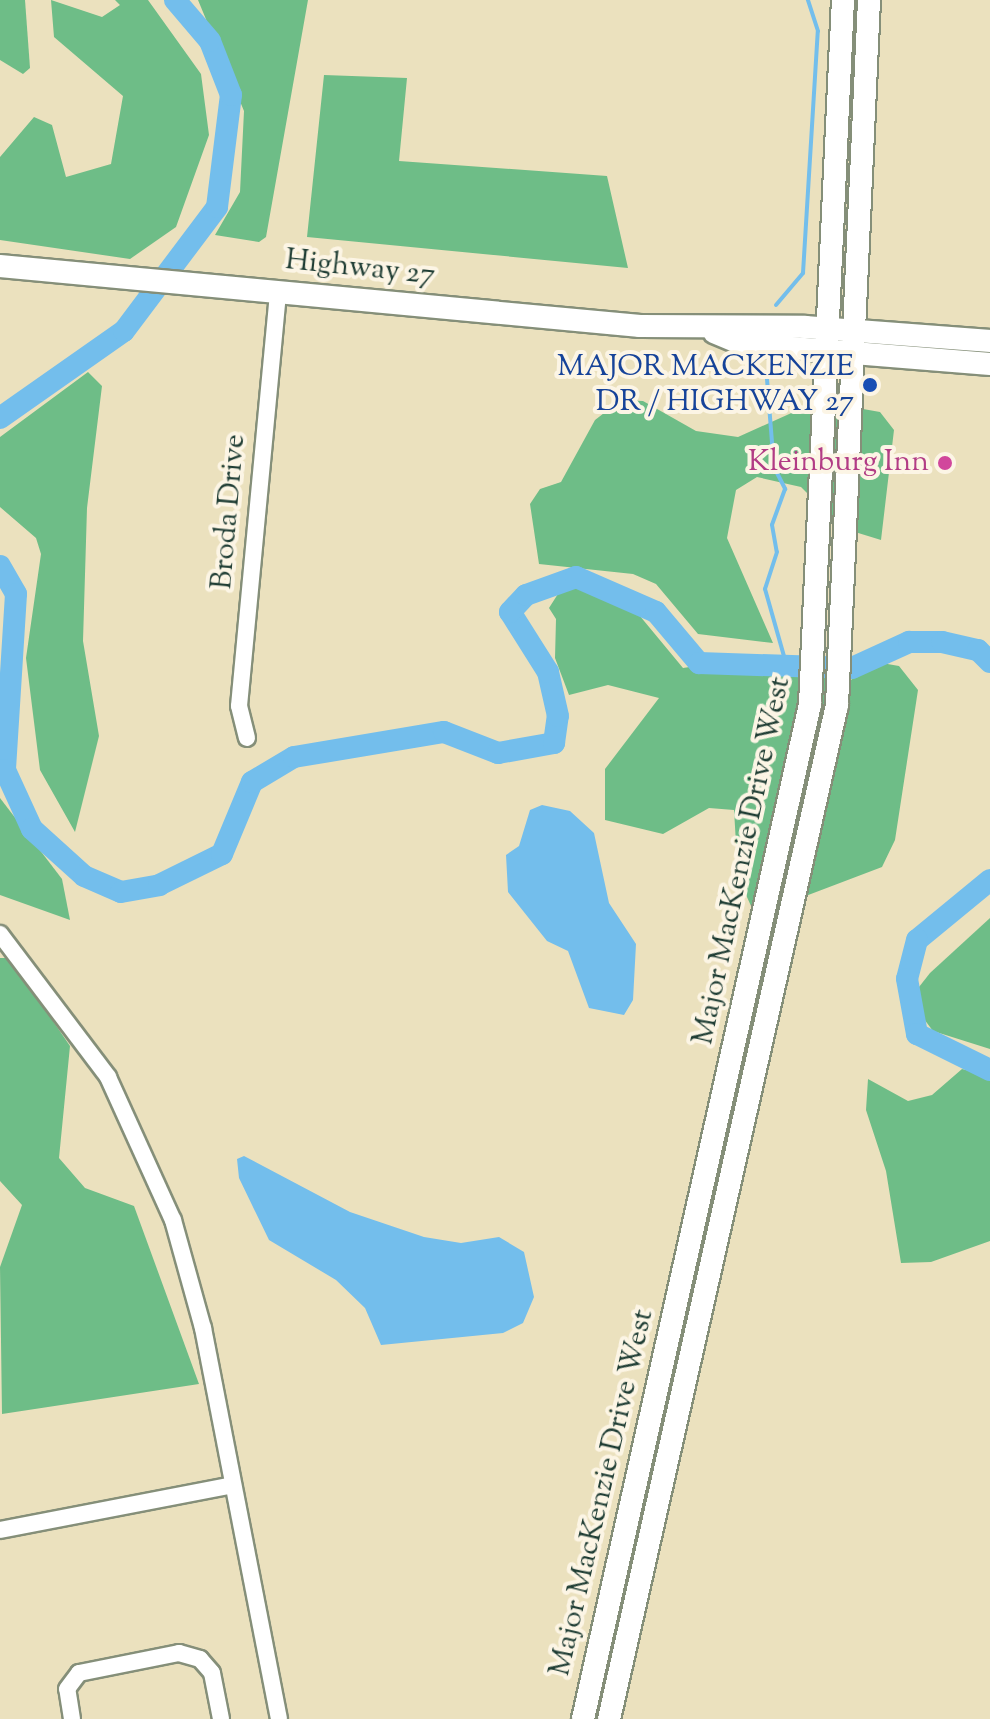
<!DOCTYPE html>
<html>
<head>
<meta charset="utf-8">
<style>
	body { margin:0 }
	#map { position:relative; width:990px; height:1719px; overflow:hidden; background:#ebe1be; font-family:"Sorts Mill Goudy",serif }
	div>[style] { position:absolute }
	.forest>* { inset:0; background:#6ebd87 }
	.water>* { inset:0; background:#73beec }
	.stream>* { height:4px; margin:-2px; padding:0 2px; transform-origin:2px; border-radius:2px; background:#73beec }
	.river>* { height:22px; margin:-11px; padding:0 11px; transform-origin:11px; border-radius:11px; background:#73beec }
	.roads { filter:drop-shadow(2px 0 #858f79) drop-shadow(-2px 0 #858f79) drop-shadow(0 2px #858f79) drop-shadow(0 -2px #858f79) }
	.minor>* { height:16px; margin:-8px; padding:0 8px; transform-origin:8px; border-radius:8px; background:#fff }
	.major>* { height:22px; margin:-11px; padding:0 11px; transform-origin:11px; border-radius:11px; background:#fff }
	.dots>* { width:22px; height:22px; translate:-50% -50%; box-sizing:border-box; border:4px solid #fcf5e5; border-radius:50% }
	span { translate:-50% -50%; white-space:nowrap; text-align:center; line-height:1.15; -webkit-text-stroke:8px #fcf5e5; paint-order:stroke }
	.street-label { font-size:30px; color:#1f3d34 }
	.transit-label { font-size:30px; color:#164399 }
	.right { translate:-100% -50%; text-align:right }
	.hotel-label { font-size:30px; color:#b23c85 }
</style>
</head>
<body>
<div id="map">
	<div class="forest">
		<div style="clip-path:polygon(0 0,25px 0,30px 68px,23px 74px,0 60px)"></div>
		<div style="clip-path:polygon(51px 0,102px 17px,120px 5px,115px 0,148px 0,201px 74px,209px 135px,176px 227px,130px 259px,0 240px,0 157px,34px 117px,52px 125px,66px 177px,111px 164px,123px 96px,54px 37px)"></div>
		<div style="clip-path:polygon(198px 0,308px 0,266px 237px,259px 242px,215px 235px,240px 192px,244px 111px)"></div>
		<div style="clip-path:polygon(324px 75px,407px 78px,399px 161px,607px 176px,628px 268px,307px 237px)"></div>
		<div style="clip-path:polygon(88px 372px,102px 386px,87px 508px,83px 641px,99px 736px,75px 832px,40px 770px,26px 658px,41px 554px,36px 538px,0 507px,0 437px)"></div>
		<div style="clip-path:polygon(621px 400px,643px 401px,696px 431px,738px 437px,818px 401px,880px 412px,894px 430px,881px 540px,842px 528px,801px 487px,757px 477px,736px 490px,727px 538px,773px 643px,698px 634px,656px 584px,633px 574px,539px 564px,530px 504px,540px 489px,561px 482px,595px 420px)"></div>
		<div style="clip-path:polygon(563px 586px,597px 587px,630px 604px,683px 668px,729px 661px,810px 667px,828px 674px,837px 690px,876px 662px,899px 666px,918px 690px,895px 840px,882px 867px,803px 897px,786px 911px,764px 911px,751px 906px,738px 877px,734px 810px,709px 808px,663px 834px,605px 820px,605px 769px,659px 698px,608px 685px,569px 695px,555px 658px,556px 619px,549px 608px)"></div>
		<div style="clip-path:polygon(0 798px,62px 879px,70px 920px,0 895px)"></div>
		<div style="clip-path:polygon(990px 918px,990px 1049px,933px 1031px,918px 1011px,919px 987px,930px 973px)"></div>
		<div style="clip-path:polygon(0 958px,10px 958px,70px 1046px,59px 1158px,85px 1188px,134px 1206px,199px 1384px,2px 1414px,0 1267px,22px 1205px,0 1181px)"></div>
		<div style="clip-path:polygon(962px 1069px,990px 1076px,990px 1241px,931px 1262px,901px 1263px,886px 1171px,866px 1110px,868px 1079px,908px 1101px,932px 1095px)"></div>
	</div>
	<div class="water">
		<div style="clip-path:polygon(542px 805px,570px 811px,594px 833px,609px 903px,636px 944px,633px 1000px,624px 1015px,589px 1008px,568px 951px,547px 941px,508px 892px,506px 855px,519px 846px,530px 810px)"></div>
		<div style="clip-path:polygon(244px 1156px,350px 1212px,424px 1237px,461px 1243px,499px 1237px,524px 1252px,534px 1297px,523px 1323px,503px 1333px,381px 1345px,365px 1308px,336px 1280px,269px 1240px,239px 1178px,237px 1159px)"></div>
	</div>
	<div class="stream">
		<div style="left:776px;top:305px;width:42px;rotate:-49.8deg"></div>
		<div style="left:803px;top:273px;width:242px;rotate:-86.5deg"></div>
		<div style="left:818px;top:31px;width:33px;rotate:-108deg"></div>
		<div style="left:767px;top:379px;width:88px;rotate:85.5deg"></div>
		<div style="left:774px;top:467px;width:25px;rotate:63deg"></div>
		<div style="left:785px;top:489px;width:38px;rotate:110deg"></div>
		<div style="left:772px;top:525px;width:27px;rotate:80deg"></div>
		<div style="left:777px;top:552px;width:39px;rotate:108deg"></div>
		<div style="left:765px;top:589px;width:77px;rotate:74.2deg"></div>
	</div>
	<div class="river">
		<div style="left:0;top:418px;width:151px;rotate:-35.1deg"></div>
		<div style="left:124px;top:331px;width:155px;rotate:-53.1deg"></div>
		<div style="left:217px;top:207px;width:113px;rotate:-82.9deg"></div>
		<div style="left:231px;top:95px;width:58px;rotate:-111.3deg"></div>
		<div style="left:210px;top:41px;width:54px;rotate:-130.5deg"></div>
		<div style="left:0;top:566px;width:32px;rotate:60deg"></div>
		<div style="left:16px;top:594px;width:176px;rotate:93.6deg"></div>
		<div style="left:5px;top:770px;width:65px;rotate:65.4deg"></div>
		<div style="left:32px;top:829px;width:70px;rotate:42.1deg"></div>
		<div style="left:84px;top:876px;width:40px;rotate:23.4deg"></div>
		<div style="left:121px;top:892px;width:39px;rotate:-10deg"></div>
		<div style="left:159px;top:885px;width:70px;rotate:-26.2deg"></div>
		<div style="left:222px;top:854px;width:78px;rotate:-67.4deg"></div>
		<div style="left:252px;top:782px;width:49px;rotate:-30.8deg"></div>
		<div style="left:294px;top:757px;width:152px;rotate:-9.5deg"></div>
		<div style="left:444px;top:732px;width:58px;rotate:21.3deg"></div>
		<div style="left:498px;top:753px;width:57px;rotate:-10.1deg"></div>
		<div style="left:554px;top:743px;width:27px;rotate:-82deg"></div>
		<div style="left:558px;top:716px;width:45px;rotate:-102.8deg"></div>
		<div style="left:548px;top:672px;width:71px;rotate:-122.3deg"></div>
		<div style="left:510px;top:612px;width:23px;rotate:-47deg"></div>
		<div style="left:526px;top:595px;width:53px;rotate:-19.8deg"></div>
		<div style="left:576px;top:577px;width:87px;rotate:23.6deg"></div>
		<div style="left:656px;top:612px;width:67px;rotate:49.9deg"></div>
		<div style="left:699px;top:663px;width:153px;rotate:1.9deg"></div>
		<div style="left:852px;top:668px;width:63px;rotate:-24.5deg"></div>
		<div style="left:909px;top:642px;width:33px"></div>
		<div style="left:942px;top:642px;width:37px;rotate:13deg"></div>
		<div style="left:978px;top:650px;width:17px;rotate:45deg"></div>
		<div style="left:990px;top:880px;width:94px;rotate:140.6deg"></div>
		<div style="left:917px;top:940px;width:40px;rotate:104.4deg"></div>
		<div style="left:907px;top:979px;width:56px;rotate:79.7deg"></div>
		<div style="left:917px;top:1034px;width:81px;rotate:26.3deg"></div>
	</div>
	<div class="roads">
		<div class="minor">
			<div style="left:247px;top:738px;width:33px;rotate:-104deg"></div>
			<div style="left:239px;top:706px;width:417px;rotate:-84.6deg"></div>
			<div style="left:0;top:934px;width:179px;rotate:52.9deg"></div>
			<div style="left:108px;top:1077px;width:157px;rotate:65.6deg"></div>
			<div style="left:173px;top:1220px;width:112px;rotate:74.5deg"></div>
			<div style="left:203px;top:1328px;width:398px;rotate:79deg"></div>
			<div style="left:0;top:1530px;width:237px;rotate:-10.9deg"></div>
			<div style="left:72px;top:1719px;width:30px;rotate:-99deg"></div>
			<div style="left:67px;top:1689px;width:20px;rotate:-53deg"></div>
			<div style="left:79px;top:1673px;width:102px;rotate:-11.3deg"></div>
			<div style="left:179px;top:1653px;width:22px;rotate:16deg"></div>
			<div style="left:200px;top:1659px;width:18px;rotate:49deg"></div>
			<div style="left:212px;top:1673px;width:47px;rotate:78.9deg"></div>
		</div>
		<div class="major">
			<div style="left:0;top:266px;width:643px;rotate:5.36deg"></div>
			<div style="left:640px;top:326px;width:165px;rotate:0.3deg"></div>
			<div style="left:805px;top:327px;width:186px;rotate:4.3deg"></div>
			<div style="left:714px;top:332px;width:30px;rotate:23deg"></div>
			<div style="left:742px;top:344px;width:249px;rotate:4.6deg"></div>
			<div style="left:583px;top:1719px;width:1040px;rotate:-77.39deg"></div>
			<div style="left:810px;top:704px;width:705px;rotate:-87.32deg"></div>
			<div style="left:609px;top:1719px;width:1039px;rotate:-77.33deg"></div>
			<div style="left:837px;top:705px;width:706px;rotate:-87.4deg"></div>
		</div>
	</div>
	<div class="dots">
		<div style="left:870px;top:385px;background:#1a4fb4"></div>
		<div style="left:945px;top:463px;background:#d1479c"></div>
	</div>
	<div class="street-label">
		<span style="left:360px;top:269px;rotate:6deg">Highway 27</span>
		<span style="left:230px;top:512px;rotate:-85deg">Broda Drive</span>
		<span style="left:743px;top:861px;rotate:-78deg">Major MacKenzie Drive West</span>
		<span style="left:603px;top:1493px;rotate:-77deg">Major MacKenzie Drive West</span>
	</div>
	<div class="transit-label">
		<span class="right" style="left:854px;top:385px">MAJOR MACKENZIE<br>DR / HIGHWAY 27</span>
	</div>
	<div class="hotel-label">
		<span class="right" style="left:929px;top:463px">Kleinburg Inn</span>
	</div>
</div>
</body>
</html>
